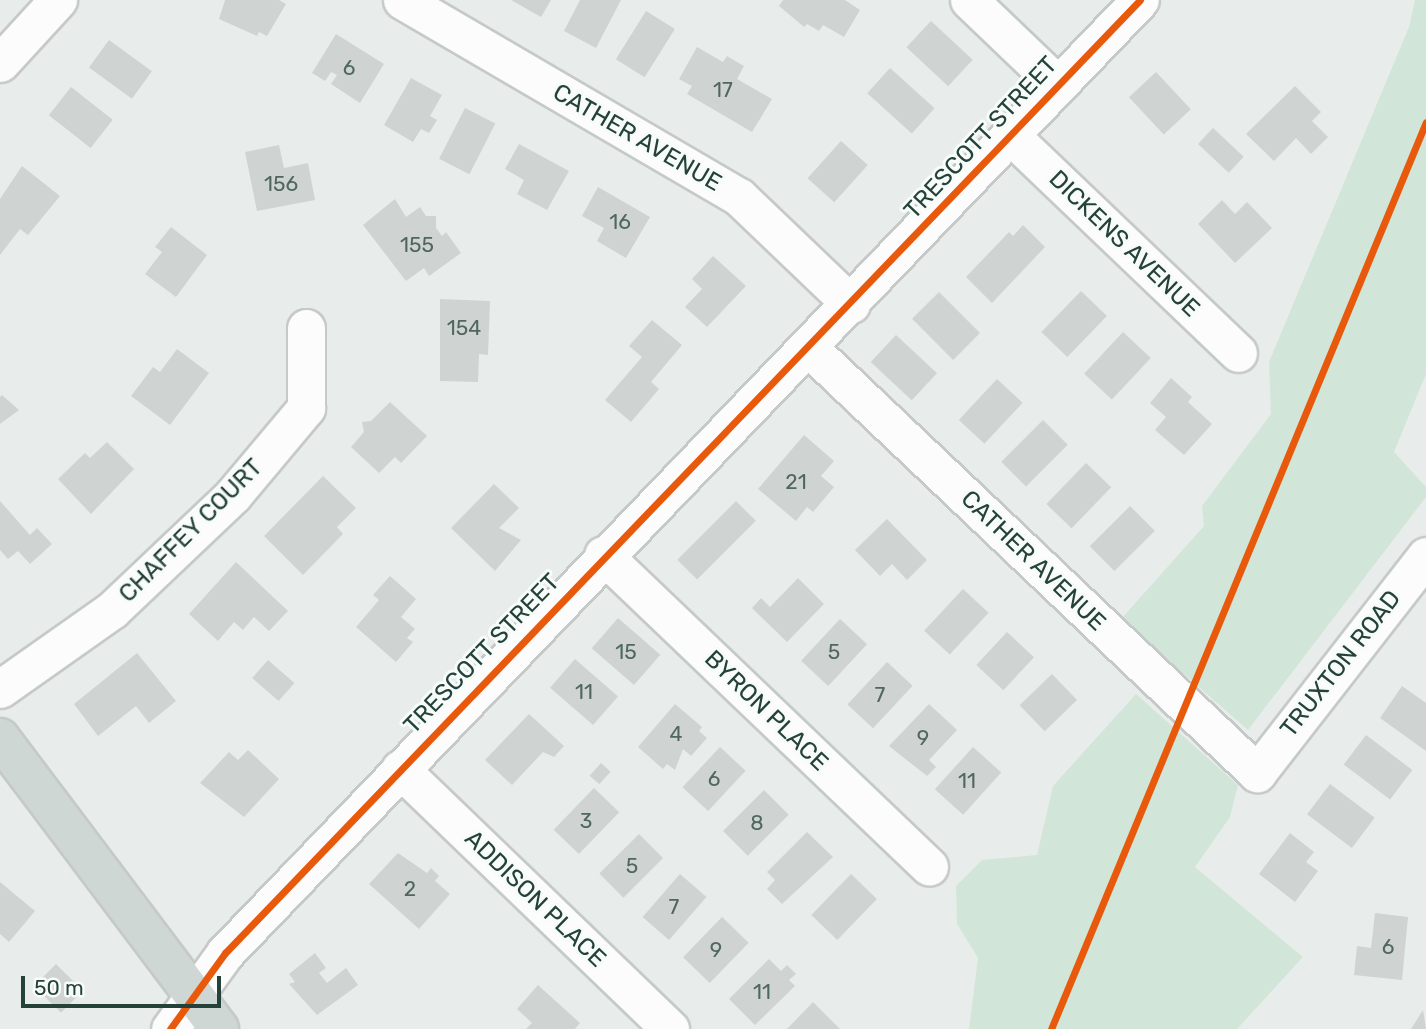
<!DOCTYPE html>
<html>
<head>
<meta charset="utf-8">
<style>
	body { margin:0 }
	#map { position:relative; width:1426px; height:1029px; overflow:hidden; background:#e8edeb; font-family:Rubik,sans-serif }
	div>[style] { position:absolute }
	.green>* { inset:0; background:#d1e6d8 }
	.building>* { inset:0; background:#cfd4d2; transform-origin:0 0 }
	.roads { filter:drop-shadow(2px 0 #c5cac8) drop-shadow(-2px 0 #c5cac8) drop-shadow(0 2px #c5cac8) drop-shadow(0 -2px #c5cac8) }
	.minor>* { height:37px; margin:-18.5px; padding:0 18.5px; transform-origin:18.5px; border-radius:18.5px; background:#fcfcfc }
	.major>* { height:38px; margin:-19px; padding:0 19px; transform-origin:19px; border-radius:19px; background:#cfd7d5 }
	.cycleway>* { height:7px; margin:-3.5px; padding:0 3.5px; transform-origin:3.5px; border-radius:3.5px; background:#e8590c }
	span { translate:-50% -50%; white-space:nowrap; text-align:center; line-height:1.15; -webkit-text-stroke:6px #f7fbf9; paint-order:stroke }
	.number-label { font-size:21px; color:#506761 }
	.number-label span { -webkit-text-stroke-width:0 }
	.street-label { font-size:24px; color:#24423a }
	.scale { position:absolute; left:21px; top:976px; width:200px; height:32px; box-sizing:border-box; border:4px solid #24423a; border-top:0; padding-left:9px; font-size:21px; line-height:24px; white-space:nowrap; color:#24423a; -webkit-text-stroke:5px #f7fbf9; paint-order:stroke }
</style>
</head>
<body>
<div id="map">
	<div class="green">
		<div style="clip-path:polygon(1415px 0,1426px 0,1426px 374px,1394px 452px,1426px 487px,1426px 497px,1248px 730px,1121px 619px,1204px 526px,1202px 506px,1271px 414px,1269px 362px,1409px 27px)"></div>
		<div style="clip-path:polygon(1136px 694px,1238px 785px,1230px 817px,1195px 867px,1303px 957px,1237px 1029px,969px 1029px,978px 958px,957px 924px,956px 886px,982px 860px,1037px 855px,1053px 786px)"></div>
	</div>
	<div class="building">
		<div style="clip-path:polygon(225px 0,279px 0,286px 4px,267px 36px,259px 32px,257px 36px,219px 19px)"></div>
		<div style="clip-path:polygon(511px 0,551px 0,541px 17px)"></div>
		<div style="clip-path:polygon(580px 0,621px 0,596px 48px,564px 31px)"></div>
		<div style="clip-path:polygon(783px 0,845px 0,860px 10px,844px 37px,823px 25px,819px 31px,807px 24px,804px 27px,779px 6px)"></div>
		<div style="left:646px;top:11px;width:34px;height:57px;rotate:32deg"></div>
		<div style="left:931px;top:21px;width:57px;height:36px;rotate:43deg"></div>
		<div style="clip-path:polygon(336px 34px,384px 64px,360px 103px,331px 84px,337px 75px,331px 72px,325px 81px,312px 73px)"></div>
		<div style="left:109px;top:40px;width:53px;height:34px;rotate:36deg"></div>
		<div style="clip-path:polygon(697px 47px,723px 62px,727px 56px,744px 66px,737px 79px,772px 99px,752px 132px,687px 94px,692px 86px,679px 79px)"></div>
		<div style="left:890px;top:68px;width:60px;height:34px;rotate:42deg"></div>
		<div style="left:1156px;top:72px;width:51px;height:37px;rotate:47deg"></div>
		<div style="clip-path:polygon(411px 78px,442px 95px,430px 116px,437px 120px,429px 133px,421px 129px,413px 142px,384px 125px)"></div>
		<div style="clip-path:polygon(1295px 86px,1321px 112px,1312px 121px,1328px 137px,1311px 154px,1296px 138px,1274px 161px,1246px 134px)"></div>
		<div style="left:71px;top:87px;width:53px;height:36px;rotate:38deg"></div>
		<div style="left:465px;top:108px;width:34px;height:57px;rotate:27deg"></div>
		<div style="left:1213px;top:128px;width:42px;height:22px;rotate:43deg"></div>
		<div style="left:841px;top:141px;width:36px;height:50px;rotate:42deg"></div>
		<div style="clip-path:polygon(519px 144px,569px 171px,547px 210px,517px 194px,524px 180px,505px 169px)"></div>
		<div style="clip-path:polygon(279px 145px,284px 168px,308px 163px,315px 200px,257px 211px,245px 152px)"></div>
		<div style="clip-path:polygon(22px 166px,60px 196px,28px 235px,20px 229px,0 255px,0 199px)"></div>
		<div style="clip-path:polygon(598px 187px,650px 217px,626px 258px,597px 241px,604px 228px,582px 216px)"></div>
		<div style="clip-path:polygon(395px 199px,406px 217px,420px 207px,426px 216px,436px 216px,436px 228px,442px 236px,446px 232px,461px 253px,429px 276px,424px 268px,406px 281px,363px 225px)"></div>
		<div style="clip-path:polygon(1222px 200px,1235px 214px,1247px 202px,1272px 228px,1235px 263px,1198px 224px)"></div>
		<div style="clip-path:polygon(1023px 225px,1045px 247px,992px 303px,966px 277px,1009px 232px,1013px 236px)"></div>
		<div style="clip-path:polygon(171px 227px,207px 255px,176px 297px,145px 274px,162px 252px,155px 247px)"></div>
		<div style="clip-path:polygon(713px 256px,746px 286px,707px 327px,685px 307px,702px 289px,692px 279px)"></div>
		<div style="left:1081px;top:291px;width:36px;height:57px;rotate:44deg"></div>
		<div style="left:939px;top:292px;width:58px;height:38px;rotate:45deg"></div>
		<div style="clip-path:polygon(440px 299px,490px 301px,488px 355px,479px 354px,478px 382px,440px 381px)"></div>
		<div style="clip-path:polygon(652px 320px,682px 345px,651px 382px,659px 389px,631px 422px,605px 400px,642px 357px,629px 346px)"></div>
		<div style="left:1123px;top:332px;width:38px;height:57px;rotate:43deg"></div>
		<div style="left:896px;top:335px;width:56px;height:37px;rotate:43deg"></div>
		<div style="clip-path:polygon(177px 349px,209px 373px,170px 425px,131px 396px,153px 367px,160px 372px)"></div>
		<div style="clip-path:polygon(1171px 378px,1192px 397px,1188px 402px,1212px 424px,1184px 455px,1155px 430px,1166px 417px,1150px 403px)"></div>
		<div style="left:997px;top:379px;width:35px;height:56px;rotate:43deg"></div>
		<div style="clip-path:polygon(2px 395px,19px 410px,0 424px,0 397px)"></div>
		<div style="clip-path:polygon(390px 402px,427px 436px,401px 463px,395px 457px,379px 473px,351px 447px,364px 432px,362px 422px,371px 421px)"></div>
		<div style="left:1043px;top:420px;width:35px;height:59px;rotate:45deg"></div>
		<div style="clip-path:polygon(804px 435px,834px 461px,821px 476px,834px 487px,813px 512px,807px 507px,796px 521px,758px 489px)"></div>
		<div style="clip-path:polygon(107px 442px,134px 469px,91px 514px,58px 479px,85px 453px,90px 458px)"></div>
		<div style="left:1086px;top:463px;width:35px;height:57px;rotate:44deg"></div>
		<div style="clip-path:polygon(323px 476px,356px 508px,337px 527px,343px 534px,303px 575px,264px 536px)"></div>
		<div style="clip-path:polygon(494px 484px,519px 508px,499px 528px,521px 540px,495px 571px,451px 528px)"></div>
		<div style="clip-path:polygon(0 501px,30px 535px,37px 528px,52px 544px,30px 564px,18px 551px,8px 559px,0 550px)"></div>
		<div style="left:736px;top:501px;width:28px;height:83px;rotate:45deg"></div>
		<div style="left:1130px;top:506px;width:35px;height:57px;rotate:45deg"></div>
		<div style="clip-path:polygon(887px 519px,927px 560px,907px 580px,892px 564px,880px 576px,855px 550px)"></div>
		<div style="clip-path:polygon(236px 562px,288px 611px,269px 631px,254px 617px,243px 630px,234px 622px,218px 641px,189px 614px)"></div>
		<div style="clip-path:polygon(390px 576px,416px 599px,401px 617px,415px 629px,407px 638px,413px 642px,396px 662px,356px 627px,379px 600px,373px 595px)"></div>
		<div style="clip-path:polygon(798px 578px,824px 604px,787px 642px,752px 608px,761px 598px,770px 607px)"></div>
		<div style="left:963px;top:589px;width:35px;height:57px;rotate:43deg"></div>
		<div style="left:618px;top:618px;width:56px;height:40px;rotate:41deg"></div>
		<div style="left:840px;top:619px;width:37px;height:57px;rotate:43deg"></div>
		<div style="left:1007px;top:632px;width:37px;height:45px;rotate:43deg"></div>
		<div style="clip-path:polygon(137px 653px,176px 701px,149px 723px,136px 706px,98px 736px,74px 704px)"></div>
		<div style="left:575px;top:659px;width:57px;height:38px;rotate:41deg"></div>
		<div style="left:268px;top:660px;width:35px;height:24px;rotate:41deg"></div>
		<div style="left:887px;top:662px;width:35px;height:58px;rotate:43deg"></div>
		<div style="left:1052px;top:674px;width:36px;height:45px;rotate:46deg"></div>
		<div style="clip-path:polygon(1402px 686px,1426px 703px,1426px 751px,1380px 718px)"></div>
		<div style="clip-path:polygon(675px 704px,702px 727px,699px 731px,707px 738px,691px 756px,683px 749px,675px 770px,667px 764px,663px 769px,638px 747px)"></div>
		<div style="clip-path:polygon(929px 704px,957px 730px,929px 760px,936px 767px,927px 776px,889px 746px)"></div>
		<div style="clip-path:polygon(529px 714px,564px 746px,554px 757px,543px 752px,512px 785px,485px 760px)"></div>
		<div style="left:1366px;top:735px;width:58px;height:37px;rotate:37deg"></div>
		<div style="left:720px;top:747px;width:35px;height:55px;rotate:43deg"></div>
		<div style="left:973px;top:747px;width:38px;height:57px;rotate:42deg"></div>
		<div style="clip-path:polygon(248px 750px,279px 779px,244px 817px,200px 783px,229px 752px,238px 760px)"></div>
		<div style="left:601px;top:763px;width:13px;height:17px;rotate:42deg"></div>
		<div style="left:1330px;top:784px;width:56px;height:38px;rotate:37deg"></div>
		<div style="left:594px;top:788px;width:35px;height:58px;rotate:44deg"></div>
		<div style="left:764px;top:790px;width:35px;height:58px;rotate:45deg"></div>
		<div style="clip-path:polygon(807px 832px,833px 857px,782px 904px,767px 889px,775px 880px,767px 872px)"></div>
		<div style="clip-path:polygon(1290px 833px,1314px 852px,1306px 862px,1318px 871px,1295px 902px,1259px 874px)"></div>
		<div style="left:639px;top:834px;width:34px;height:56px;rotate:45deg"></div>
		<div style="clip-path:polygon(398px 853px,427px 873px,431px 868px,439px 876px,435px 881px,450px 894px,419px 929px,369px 884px)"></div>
		<div style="left:680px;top:874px;width:35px;height:57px;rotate:41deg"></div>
		<div style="left:851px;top:874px;width:36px;height:57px;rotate:44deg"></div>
		<div style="clip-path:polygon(0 882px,35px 911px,9px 942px,0 934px)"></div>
		<div style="clip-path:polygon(1375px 913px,1408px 917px,1402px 980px,1354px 975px,1357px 946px,1371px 948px)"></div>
		<div style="left:722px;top:917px;width:37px;height:56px;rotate:44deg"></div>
		<div style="clip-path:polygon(315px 953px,326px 968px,319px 973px,327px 983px,346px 968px,358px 985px,317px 1015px,289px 984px,295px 982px,289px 974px)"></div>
		<div style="clip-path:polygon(769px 959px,781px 971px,787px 965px,796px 974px,789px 980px,795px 986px,755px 1025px,729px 999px)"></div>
		<div style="left:56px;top:964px;width:38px;height:31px;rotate:45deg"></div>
		<div style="clip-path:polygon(538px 985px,580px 1023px,575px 1029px,526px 1029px,532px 1023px,517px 1009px)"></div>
		<div style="clip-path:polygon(813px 1002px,840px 1029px,787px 1029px)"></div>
		<div style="clip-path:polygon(1423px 1010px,1426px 1029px,1411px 1029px)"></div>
	</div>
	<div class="roads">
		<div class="minor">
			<div style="left:402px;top:0;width:390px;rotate:30.3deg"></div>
			<div style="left:739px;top:197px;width:155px;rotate:43.7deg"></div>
			<div style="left:969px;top:0;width:123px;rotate:43.7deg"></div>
			<div style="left:0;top:63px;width:86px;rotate:-47.4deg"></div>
			<div style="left:1011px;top:136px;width:314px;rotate:43.7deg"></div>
			<div style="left:809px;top:348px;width:618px;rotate:43.49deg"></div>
			<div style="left:1257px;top:773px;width:275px;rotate:-52.1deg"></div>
			<div style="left:603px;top:555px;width:451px;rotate:43.7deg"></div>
			<div style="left:0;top:689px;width:137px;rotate:-35.2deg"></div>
			<div style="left:112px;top:610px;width:167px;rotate:-43.5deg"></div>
			<div style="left:233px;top:495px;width:114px;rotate:-50deg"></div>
			<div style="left:306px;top:408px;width:80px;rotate:-90deg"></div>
			<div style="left:400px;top:769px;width:375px;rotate:43.9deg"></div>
			<div style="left:170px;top:1029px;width:94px;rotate:-54.1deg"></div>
			<div style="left:225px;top:953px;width:1321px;rotate:-46.17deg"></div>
		</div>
		<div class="major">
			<div style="left:0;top:738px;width:364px;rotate:53deg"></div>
		</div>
	</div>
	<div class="cycleway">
		<div style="left:170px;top:1029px;width:94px;rotate:-54.1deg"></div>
		<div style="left:225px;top:953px;width:1321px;rotate:-46.17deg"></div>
		<div style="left:1051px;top:1029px;width:981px;rotate:-67.54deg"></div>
	</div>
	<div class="number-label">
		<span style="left:349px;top:68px">6</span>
		<span style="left:723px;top:90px">17</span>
		<span style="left:281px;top:184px">156</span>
		<span style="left:620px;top:222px">16</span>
		<span style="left:417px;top:245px">155</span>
		<span style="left:464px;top:328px">154</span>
		<span style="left:796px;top:482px">21</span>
		<span style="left:626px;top:652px">15</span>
		<span style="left:834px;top:652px">5</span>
		<span style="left:584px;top:692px">11</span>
		<span style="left:880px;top:695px">7</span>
		<span style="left:676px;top:734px">4</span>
		<span style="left:923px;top:738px">9</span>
		<span style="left:714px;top:779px">6</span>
		<span style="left:967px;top:781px">11</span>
		<span style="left:586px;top:821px">3</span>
		<span style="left:757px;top:823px">8</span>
		<span style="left:632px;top:866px">5</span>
		<span style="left:410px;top:889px">2</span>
		<span style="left:674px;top:907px">7</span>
		<span style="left:1388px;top:947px">6</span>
		<span style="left:716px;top:950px">9</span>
		<span style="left:762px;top:992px">11</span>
	</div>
	<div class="street-label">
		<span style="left:637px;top:138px;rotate:30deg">CATHER AVENUE</span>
		<span style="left:981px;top:138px;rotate:-47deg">TRESCOTT STREET</span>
		<span style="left:1124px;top:244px;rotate:44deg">DICKENS AVENUE</span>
		<span style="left:191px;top:531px;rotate:-45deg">CHAFFEY COURT</span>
		<span style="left:1033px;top:561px;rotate:44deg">CATHER AVENUE</span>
		<span style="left:482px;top:654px;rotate:-46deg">TRESCOTT STREET</span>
		<span style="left:1341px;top:664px;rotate:-52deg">TRUXTON ROAD</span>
		<span style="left:766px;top:711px;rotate:44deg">BYRON PLACE</span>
		<span style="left:535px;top:899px;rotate:44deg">ADDISON PLACE</span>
	</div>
	<div class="scale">50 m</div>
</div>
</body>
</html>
